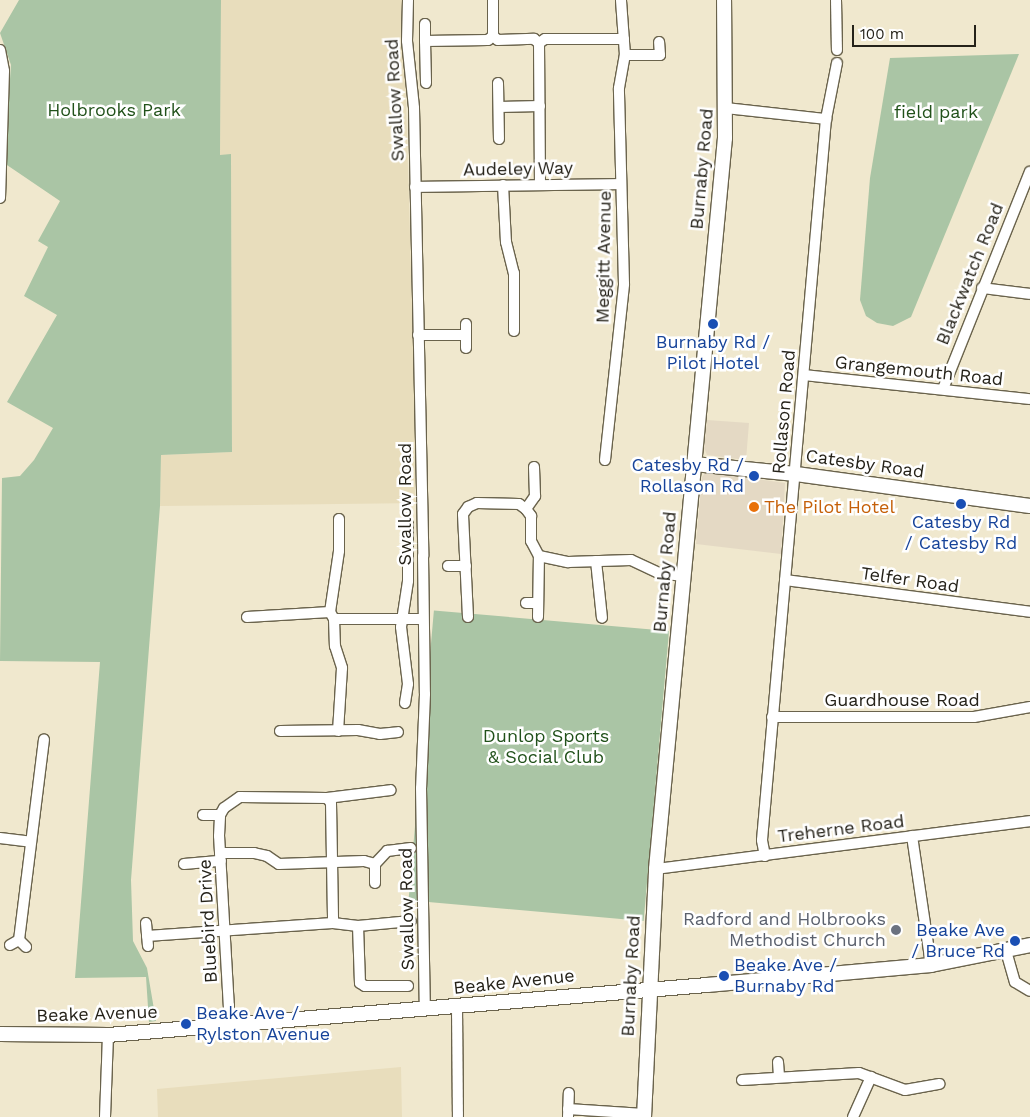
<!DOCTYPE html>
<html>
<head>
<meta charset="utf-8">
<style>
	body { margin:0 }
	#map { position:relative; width:1030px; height:1117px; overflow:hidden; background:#f0e8ce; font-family:"Work Sans",sans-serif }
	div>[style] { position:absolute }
	.commercial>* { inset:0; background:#e4d9c4 }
	.built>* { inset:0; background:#e8ddbc }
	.green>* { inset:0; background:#aac5a5; transform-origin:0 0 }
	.roads { filter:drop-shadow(1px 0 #6a634c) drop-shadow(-1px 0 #6a634c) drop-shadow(0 1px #6a634c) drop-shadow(0 -1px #6a634c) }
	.street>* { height:10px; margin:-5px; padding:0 5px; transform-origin:5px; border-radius:5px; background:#fff }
	.secondary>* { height:14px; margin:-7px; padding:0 7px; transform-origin:7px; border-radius:7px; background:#fff }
	.dots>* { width:14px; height:14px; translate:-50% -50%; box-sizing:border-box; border:2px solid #fff; border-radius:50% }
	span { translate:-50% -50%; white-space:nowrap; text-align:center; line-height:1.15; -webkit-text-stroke:5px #fff; paint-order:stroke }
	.street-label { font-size:18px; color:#252219 }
	.park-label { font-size:18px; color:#21511a }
	.transit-label { font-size:18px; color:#164399 }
	.right { translate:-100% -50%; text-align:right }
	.left { translate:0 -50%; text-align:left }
	.food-label { font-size:18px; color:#c56008 }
	.worship-label { font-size:18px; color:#5b616d }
	.scale { position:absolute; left:852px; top:25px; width:124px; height:22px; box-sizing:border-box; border:2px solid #252219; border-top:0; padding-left:6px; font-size:15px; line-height:18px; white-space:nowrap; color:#252219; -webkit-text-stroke:4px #fff; paint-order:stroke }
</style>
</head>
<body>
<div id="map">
	<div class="commercial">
		<div style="clip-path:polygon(707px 420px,749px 423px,746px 460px,707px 455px,704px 448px)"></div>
		<div style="clip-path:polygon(706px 472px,785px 483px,781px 554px,696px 544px,702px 477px)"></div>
	</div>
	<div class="built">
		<div style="clip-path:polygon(221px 0,403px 0,415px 404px,415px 501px,422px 503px,160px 506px,161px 455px,232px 452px,231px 155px,220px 155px)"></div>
		<div style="clip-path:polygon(401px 1067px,402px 1117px,158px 1117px,157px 1089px)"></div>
	</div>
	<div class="green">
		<div style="clip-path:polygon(19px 0,221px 0,220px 155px,231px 154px,232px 452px,161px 455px,160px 506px,131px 880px,133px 941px,147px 968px,156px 1021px,149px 1022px,146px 977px,75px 978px,100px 662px,0 661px,2px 478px,20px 476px,34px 460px,53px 428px,7px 402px,57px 315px,24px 296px,48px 247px,38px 241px,60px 201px,4px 163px,11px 65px,0 33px)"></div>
		<div style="clip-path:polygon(1019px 54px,911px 317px,893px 326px,877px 323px,866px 316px,860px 300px,870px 178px,890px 58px)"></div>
		<div style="left:669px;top:631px;width:291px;height:236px;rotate:95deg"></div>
	</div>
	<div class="roads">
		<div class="street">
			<div style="left:408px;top:0;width:41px;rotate:91.4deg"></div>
			<div style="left:407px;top:41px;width:67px;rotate:84deg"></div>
			<div style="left:414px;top:108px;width:448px;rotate:88.8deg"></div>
			<div style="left:423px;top:556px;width:138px;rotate:89.2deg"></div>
			<div style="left:425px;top:694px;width:94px;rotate:92.4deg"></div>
			<div style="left:421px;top:788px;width:221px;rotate:89deg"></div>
			<div style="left:493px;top:0;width:36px;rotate:90deg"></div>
			<div style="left:836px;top:0;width:50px;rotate:88.9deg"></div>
			<div style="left:425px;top:24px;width:17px;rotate:90deg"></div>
			<div style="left:425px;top:41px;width:63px;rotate:-0.9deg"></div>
			<div style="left:488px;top:40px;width:6px;rotate:-39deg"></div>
			<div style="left:493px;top:36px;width:6px;rotate:39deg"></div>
			<div style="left:498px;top:40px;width:36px;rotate:-2deg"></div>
			<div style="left:534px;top:39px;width:6px;rotate:39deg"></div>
			<div style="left:539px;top:43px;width:7px;rotate:-34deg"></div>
			<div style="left:545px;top:39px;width:79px"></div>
			<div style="left:425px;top:41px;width:42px;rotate:88.6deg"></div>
			<div style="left:539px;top:43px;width:141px;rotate:89.6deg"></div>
			<div style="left:0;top:50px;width:21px;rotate:79deg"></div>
			<div style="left:4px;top:71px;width:127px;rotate:91.8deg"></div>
			<div style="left:625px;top:55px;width:35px"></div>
			<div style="left:660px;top:55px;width:13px;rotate:-94deg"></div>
			<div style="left:498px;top:83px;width:56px;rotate:89deg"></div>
			<div style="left:499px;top:107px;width:41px;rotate:-1.4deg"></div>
			<div style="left:726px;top:108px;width:101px;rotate:6.3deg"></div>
			<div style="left:503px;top:185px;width:57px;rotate:87deg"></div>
			<div style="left:506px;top:242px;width:32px;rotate:76deg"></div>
			<div style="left:514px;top:273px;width:58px;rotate:90deg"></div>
			<div style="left:415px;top:187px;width:206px;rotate:-0.8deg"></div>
			<div style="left:982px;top:288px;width:48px;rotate:7.1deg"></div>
			<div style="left:466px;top:324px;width:24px;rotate:90deg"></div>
			<div style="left:418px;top:335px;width:48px"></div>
			<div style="left:804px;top:375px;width:227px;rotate:6.1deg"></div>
			<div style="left:943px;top:389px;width:234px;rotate:-68.2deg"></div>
			<div style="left:605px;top:460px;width:177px;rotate:-83.8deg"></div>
			<div style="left:624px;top:284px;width:196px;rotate:-91.5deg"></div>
			<div style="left:619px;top:88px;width:34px;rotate:-80deg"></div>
			<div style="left:625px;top:55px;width:55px;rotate:-94.2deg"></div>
			<div style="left:526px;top:509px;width:16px;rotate:-55deg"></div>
			<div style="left:535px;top:496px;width:29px;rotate:-92deg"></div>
			<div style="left:596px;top:561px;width:57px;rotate:84deg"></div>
			<div style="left:448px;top:566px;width:18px"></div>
			<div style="left:785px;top:580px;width:247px;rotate:7.4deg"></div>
			<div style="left:526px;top:603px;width:12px"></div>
			<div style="left:330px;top:612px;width:62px;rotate:-81.6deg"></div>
			<div style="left:339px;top:551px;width:32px;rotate:-90deg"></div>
			<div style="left:247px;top:617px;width:83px;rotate:-3.4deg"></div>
			<div style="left:330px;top:612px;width:8px;rotate:60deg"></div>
			<div style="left:334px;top:619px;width:88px"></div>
			<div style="left:468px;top:617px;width:103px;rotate:-92.8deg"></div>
			<div style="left:463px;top:514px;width:9px;rotate:-54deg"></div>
			<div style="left:468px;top:507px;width:10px;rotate:-24deg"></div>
			<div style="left:477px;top:503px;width:42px;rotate:1.4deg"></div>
			<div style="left:519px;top:504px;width:9px;rotate:36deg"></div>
			<div style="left:526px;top:509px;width:9px;rotate:54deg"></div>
			<div style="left:531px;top:516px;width:25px;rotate:90deg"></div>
			<div style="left:531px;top:541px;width:17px;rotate:62deg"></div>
			<div style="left:539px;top:556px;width:30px;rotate:12deg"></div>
			<div style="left:568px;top:562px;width:63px;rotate:-1.8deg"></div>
			<div style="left:631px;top:560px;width:31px;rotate:25deg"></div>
			<div style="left:659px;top:573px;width:24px;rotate:7deg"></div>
			<div style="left:538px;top:617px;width:61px;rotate:-89.1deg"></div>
			<div style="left:334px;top:619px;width:27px;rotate:88deg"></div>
			<div style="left:335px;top:646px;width:23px;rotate:72deg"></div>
			<div style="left:342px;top:668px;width:63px;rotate:93.6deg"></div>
			<div style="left:405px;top:703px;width:19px;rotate:-81deg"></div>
			<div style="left:408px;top:684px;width:57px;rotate:-97deg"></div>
			<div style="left:401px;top:627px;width:47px;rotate:-81.3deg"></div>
			<div style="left:408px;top:581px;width:57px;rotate:-90deg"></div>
			<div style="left:772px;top:717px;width:202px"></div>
			<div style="left:974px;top:717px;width:57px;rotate:-10.1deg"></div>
			<div style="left:280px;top:731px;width:78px;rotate:-0.7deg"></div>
			<div style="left:358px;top:730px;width:22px;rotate:10deg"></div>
			<div style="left:380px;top:734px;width:18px;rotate:-6deg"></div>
			<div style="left:327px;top:798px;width:6px;rotate:51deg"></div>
			<div style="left:331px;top:803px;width:120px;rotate:89deg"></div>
			<div style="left:203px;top:815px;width:17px"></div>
			<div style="left:912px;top:836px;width:130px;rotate:81.6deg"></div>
			<div style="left:0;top:838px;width:31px;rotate:7deg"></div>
			<div style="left:220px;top:853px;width:34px"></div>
			<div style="left:254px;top:853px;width:13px;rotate:13deg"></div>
			<div style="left:267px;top:856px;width:14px;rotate:34deg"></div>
			<div style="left:279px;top:864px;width:85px;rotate:-2deg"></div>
			<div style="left:364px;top:861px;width:11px;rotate:15deg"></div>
			<div style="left:765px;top:856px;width:16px;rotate:-101deg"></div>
			<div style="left:762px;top:840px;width:724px;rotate:-84.93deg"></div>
			<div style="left:826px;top:119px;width:57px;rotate:-78.9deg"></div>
			<div style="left:184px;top:864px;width:37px;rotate:-5deg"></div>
			<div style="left:656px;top:869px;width:377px;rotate:-7.3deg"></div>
			<div style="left:375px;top:883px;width:19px;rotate:-90deg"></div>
			<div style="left:375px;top:864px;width:18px;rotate:-47deg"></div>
			<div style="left:387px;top:851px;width:24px;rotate:-7deg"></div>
			<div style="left:146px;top:923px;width:23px;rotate:85deg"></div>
			<div style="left:358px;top:926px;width:57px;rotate:88deg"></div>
			<div style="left:360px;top:983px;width:6px;rotate:31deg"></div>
			<div style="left:365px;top:986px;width:43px"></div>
			<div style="left:147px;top:936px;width:186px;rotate:-4deg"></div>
			<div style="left:333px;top:923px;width:25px;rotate:7deg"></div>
			<div style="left:358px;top:926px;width:53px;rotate:-5.4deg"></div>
			<div style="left:19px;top:940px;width:202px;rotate:-82.9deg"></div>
			<div style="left:10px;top:945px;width:10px;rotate:-29deg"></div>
			<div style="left:19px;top:940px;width:10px;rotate:45deg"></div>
			<div style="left:1006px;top:951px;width:32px;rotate:74deg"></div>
			<div style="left:1015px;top:982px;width:17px;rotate:31deg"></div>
			<div style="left:457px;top:1007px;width:110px;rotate:89.5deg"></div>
			<div style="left:230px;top:1026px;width:190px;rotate:-93.3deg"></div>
			<div style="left:219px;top:836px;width:21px;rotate:-87deg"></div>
			<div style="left:220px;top:815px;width:8px;rotate:-60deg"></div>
			<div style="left:224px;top:808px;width:19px;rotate:-35deg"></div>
			<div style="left:240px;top:797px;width:87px;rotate:0.7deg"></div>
			<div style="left:327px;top:798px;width:64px;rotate:-7.1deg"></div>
			<div style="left:778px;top:1062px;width:15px;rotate:86deg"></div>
			<div style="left:742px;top:1080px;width:117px;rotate:-3.4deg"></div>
			<div style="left:859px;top:1073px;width:49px;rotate:20.3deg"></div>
			<div style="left:905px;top:1090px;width:35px;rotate:-10deg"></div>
			<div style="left:568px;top:1109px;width:76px;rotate:3.8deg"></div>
			<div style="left:105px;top:1117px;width:82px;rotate:-87.9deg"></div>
			<div style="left:568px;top:1117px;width:24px;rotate:-88deg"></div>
			<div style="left:853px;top:1117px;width:44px;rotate:-65.8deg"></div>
		</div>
		<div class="secondary">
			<div style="left:694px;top:464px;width:102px;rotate:5.6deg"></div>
			<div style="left:796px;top:474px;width:236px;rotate:7.8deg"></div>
			<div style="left:0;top:1034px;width:108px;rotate:0.5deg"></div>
			<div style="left:108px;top:1035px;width:601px;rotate:-4.77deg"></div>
			<div style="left:707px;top:985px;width:225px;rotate:-5.1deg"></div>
			<div style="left:931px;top:965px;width:101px;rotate:-11.4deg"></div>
			<div style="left:644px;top:1117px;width:248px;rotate:-87.2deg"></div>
			<div style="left:656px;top:869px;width:734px;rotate:-84.61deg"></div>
			<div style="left:725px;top:138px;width:138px;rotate:-90.4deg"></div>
		</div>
	</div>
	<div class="dots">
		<div style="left:713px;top:324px;background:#1a4fb4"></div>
		<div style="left:754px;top:476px;background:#1a4fb4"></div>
		<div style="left:961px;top:504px;background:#1a4fb4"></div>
		<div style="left:754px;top:507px;background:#e8710a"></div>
		<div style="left:896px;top:930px;background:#6b7280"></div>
		<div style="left:1015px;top:941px;background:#1a4fb4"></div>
		<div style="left:724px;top:976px;background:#1a4fb4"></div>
		<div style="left:186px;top:1024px;background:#1a4fb4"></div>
	</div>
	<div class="street-label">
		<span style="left:395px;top:100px;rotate:-93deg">Swallow Road</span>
		<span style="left:518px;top:169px;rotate:-1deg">Audeley Way</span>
		<span style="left:702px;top:169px;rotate:-85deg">Burnaby Road</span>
		<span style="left:604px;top:257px;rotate:-89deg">Meggitt Avenue</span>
		<span style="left:970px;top:274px;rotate:-68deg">Blackwatch Road</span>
		<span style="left:919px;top:371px;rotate:6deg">Grangemouth Road</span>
		<span style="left:784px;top:412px;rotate:-85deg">Rollason Road</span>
		<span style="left:865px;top:464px;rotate:8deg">Catesby Road</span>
		<span style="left:405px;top:504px;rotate:-90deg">Swallow Road</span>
		<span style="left:665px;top:572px;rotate:-85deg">Burnaby Road</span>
		<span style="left:910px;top:580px;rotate:8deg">Telfer Road</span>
		<span style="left:902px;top:700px">Guardhouse Road</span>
		<span style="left:841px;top:829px;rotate:-7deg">Treherne Road</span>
		<span style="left:407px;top:909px;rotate:-91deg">Swallow Road</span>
		<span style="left:208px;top:921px;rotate:-93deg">Bluebird Drive</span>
		<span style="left:631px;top:976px;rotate:-87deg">Burnaby Road</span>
		<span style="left:514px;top:982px;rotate:-6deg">Beake Avenue</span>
		<span style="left:97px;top:1014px;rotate:-2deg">Beake Avenue</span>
	</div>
	<div class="park-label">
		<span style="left:114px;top:110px">Holbrooks Park</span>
		<span style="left:936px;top:112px">field park</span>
		<span style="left:546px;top:747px">Dunlop Sports<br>&amp; Social Club</span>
	</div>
	<div class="transit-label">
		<span style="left:713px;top:353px">Burnaby Rd /<br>Pilot Hotel</span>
		<span class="right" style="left:744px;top:476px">Catesby Rd /<br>Rollason Rd</span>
		<span style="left:961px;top:533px">Catesby Rd<br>/ Catesby Rd</span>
		<span class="right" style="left:1005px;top:941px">Beake Ave<br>/ Bruce Rd</span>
		<span class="left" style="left:734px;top:976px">Beake Ave /<br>Burnaby Rd</span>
		<span class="left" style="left:196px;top:1024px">Beake Ave /<br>Rylston Avenue</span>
	</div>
	<div class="food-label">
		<span class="left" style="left:764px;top:507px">The Pilot Hotel</span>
	</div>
	<div class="worship-label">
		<span class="right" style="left:886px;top:930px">Radford and Holbrooks<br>Methodist Church</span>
	</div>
	<div class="scale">100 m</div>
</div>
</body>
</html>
